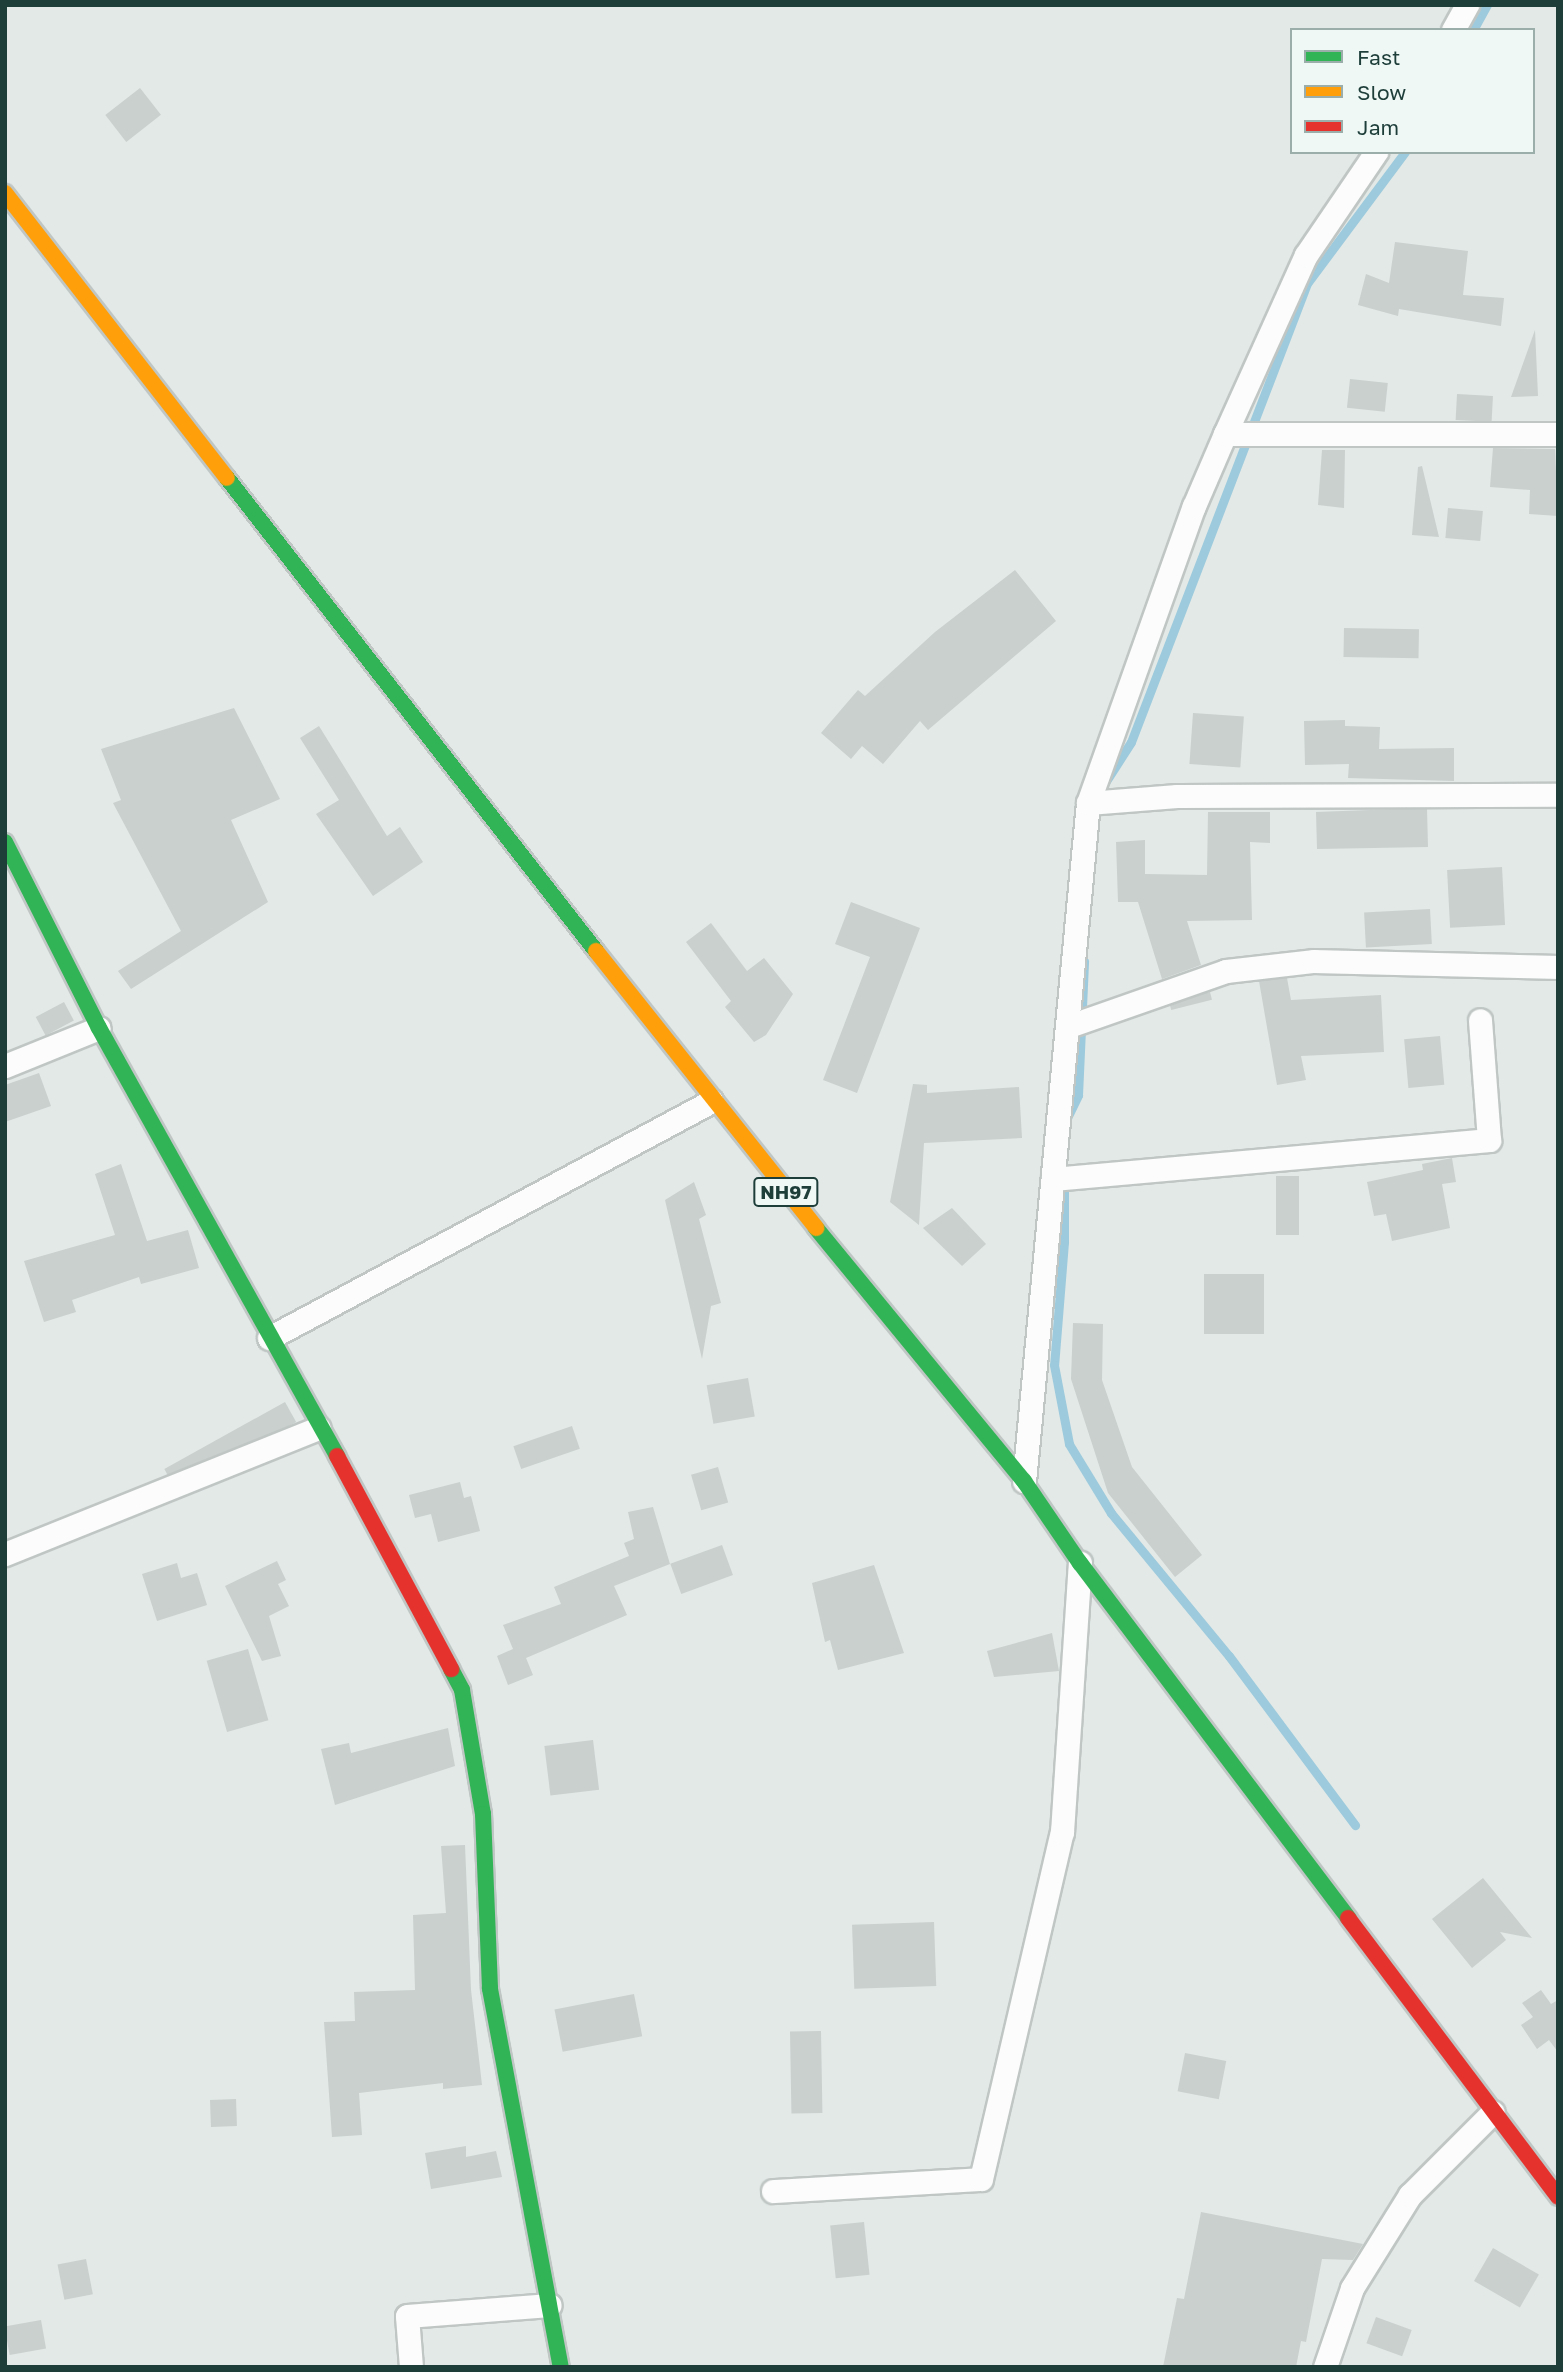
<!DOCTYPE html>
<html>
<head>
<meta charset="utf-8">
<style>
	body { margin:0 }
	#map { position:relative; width:1563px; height:2372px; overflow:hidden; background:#e2e9e7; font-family:"Golos Text",sans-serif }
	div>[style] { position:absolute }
	.stream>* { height:9px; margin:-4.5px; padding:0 4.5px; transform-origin:4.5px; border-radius:4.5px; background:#9dcadc }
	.building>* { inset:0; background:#c9d0ce; transform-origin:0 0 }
	.roads { filter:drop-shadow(2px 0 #bfc6c4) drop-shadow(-2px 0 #bfc6c4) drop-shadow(0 2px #bfc6c4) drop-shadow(0 -2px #bfc6c4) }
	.street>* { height:23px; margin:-11.5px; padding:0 11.5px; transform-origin:11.5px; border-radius:11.5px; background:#fbfcfb }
	.fast>* { height:16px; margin:-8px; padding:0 8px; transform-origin:8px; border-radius:8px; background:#30b455 }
	.slow>* { height:16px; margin:-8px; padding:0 8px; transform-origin:8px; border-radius:8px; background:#ff9f0a }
	.jam>* { height:16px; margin:-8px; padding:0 8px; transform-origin:8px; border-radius:8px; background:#e5322d }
	span { translate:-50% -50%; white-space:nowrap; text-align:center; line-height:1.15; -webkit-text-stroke:5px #eff8f5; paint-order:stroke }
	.shield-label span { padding:2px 5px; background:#eff8f5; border:2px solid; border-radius:5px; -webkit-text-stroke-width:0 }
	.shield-label { font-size:19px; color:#1e3e3a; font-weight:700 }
	.frame { position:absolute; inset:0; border:7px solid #1e3e3a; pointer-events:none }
	.legend { position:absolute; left:1290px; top:28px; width:245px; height:126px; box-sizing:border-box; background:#eff8f5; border:2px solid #9baeaa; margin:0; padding:9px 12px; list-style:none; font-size:21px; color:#1e3e3a }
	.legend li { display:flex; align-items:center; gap:14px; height:35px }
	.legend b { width:35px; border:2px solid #9baeaa }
</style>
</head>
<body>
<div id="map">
	<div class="stream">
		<div style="left:1473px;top:30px;width:29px;rotate:-61deg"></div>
		<div style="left:1106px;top:781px;width:46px;rotate:-57.3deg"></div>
		<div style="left:1131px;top:742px;width:493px;rotate:-69deg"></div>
		<div style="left:1308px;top:282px;width:162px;rotate:-53.3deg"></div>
		<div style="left:1065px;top:1122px;width:30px;rotate:-64deg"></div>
		<div style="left:1078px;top:1095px;width:134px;rotate:-87.4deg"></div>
		<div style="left:1064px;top:1178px;width:64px;rotate:90deg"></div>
		<div style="left:1064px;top:1242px;width:123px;rotate:94.6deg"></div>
		<div style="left:1054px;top:1365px;width:80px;rotate:79.2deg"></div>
		<div style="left:1069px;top:1444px;width:81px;rotate:58.7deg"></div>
		<div style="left:1111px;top:1513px;width:185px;rotate:50.5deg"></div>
		<div style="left:1229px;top:1656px;width:211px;rotate:53.3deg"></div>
	</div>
	<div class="building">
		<div style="left:140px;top:88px;width:34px;height:44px;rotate:52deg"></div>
		<div style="clip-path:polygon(1395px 242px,1468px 251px,1463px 295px,1504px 298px,1501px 326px,1399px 309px,1398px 316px,1358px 305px,1366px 274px,1389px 283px)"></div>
		<div style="clip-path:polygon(1535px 330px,1538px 396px,1511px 397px)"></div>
		<div style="left:1350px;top:379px;width:38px;height:29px;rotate:6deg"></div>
		<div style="left:1457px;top:394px;width:36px;height:26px;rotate:3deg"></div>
		<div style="clip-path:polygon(1493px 448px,1555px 449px,1558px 516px,1529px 514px,1530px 490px,1490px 487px)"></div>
		<div style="clip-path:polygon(1322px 450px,1345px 450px,1344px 508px,1318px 505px)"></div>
		<div style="clip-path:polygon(1422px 466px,1439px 537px,1412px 535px,1418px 467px)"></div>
		<div style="left:1448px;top:508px;width:35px;height:30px;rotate:5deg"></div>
		<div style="clip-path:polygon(1015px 570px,1056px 621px,928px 730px,920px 721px,883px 764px,862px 746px,851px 759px,821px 733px,858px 690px,865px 696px,935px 632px)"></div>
		<div style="left:1344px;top:628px;width:75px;height:29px;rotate:1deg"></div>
		<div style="clip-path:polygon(234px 708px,280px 799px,231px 820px,268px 902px,131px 989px,118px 971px,181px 931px,113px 803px,121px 800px,101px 749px)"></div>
		<div style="left:1193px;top:713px;width:51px;height:51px;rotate:4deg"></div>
		<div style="clip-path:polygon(1345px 720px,1345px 726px,1380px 727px,1379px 749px,1454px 748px,1454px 781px,1348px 778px,1349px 764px,1305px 765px,1304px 721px)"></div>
		<div style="clip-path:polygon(319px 726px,387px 836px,400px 827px,423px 862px,373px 896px,316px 814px,339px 800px,300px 738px)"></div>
		<div style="clip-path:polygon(1396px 809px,1427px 809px,1428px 847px,1317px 849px,1316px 812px)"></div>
		<div style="clip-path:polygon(1208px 812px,1270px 812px,1270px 843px,1250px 842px,1252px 920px,1187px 921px,1201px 965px,1162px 979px,1138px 902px,1118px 902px,1116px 842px,1145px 840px,1145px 874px,1207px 875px)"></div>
		<div style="left:1502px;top:867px;width:58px;height:55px;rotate:87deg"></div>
		<div style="clip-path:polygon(851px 902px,920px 928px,857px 1093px,823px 1080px,870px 957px,835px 944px)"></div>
		<div style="left:1430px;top:909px;width:35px;height:66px;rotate:87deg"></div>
		<div style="clip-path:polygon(711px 923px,747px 971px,764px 958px,793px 994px,766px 1035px,754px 1042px,725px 1007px,731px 1001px,686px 942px)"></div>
		<div style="clip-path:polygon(1287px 978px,1291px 1000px,1381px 995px,1384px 1052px,1301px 1056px,1306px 1080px,1277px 1085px,1259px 981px)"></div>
		<div style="left:1210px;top:992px;width:8px;height:42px;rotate:76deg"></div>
		<div style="left:64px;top:1002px;width:21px;height:32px;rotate:62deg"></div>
		<div style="left:1440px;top:1036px;width:49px;height:36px;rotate:85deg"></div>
		<div style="clip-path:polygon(39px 1073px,51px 1106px,5px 1122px,5px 1085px)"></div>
		<div style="clip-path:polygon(913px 1084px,927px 1085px,927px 1093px,1019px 1087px,1022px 1138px,924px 1143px,919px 1225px,890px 1202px)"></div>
		<div style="clip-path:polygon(1452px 1158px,1456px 1182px,1442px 1184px,1450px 1228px,1392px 1241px,1386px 1214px,1374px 1216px,1367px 1182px,1423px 1170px,1422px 1164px)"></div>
		<div style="clip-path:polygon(121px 1164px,147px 1241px,188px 1230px,199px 1268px,141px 1284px,139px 1277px,72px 1300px,76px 1312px,44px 1322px,24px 1261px,115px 1235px,95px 1174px)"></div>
		<div style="left:1276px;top:1176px;width:23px;height:59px"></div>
		<div style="clip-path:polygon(694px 1182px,706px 1215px,699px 1219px,721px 1303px,711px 1306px,702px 1359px,665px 1200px)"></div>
		<div style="clip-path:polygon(952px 1208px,986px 1244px,962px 1266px,923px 1228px)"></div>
		<div style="left:1204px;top:1274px;width:60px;height:60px"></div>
		<div style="clip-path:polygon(1073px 1323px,1103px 1324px,1102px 1380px,1132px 1467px,1202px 1555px,1175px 1577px,1108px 1493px,1071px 1379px)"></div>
		<div style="left:748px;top:1378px;width:39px;height:42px;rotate:80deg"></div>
		<div style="left:285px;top:1402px;width:23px;height:138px;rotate:61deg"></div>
		<div style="left:572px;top:1426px;width:24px;height:62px;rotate:71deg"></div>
		<div style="left:718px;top:1467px;width:37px;height:28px;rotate:74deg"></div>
		<div style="clip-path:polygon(460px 1482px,464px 1498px,471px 1496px,480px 1531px,438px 1542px,431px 1514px,415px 1518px,409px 1495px)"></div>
		<div style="clip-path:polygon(653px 1507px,670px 1564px,614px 1586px,627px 1615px,526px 1658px,533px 1675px,508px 1685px,497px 1656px,513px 1649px,503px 1625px,561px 1604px,554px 1587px,629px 1556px,624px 1543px,634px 1539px,628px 1512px)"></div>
		<div style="left:722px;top:1545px;width:32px;height:55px;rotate:70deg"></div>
		<div style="clip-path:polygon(277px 1561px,286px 1580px,278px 1584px,289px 1606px,269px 1616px,281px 1656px,262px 1661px,225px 1586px)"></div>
		<div style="clip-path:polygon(177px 1563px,181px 1578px,197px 1573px,207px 1605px,157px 1621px,142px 1574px)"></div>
		<div style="clip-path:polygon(874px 1565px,904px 1653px,838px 1670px,830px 1640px,825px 1642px,812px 1583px)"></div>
		<div style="clip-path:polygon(1052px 1633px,1059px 1671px,994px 1677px,987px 1651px)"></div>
		<div style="left:248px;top:1649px;width:74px;height:43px;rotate:74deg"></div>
		<div style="clip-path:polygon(448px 1728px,455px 1766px,335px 1805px,321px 1749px,349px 1743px,351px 1753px)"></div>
		<div style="left:593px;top:1740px;width:50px;height:49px;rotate:83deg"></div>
		<div style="clip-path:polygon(465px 1845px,471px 1990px,482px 2085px,443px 2089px,443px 2083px,359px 2093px,362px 2135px,332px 2137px,324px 2022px,355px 2021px,354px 1992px,415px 1990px,413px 1915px,446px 1913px,441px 1846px)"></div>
		<div style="clip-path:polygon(1483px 1878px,1532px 1938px,1500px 1932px,1506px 1940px,1472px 1968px,1432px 1919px)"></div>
		<div style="left:934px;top:1922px;width:64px;height:82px;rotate:88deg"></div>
		<div style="clip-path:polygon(1541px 1990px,1551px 2004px,1558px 2000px,1558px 2052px,1549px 2040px,1537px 2049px,1521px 2025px,1533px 2017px,1522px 2003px)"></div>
		<div style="left:634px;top:1994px;width:43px;height:81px;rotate:79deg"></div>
		<div style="left:821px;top:2031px;width:82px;height:31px;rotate:89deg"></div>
		<div style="left:1185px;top:2053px;width:42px;height:39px;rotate:11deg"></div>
		<div style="left:236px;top:2099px;width:27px;height:26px;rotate:88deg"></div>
		<div style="clip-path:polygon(466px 2146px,466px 2157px,496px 2151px,502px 2177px,431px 2189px,425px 2153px)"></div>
		<div style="clip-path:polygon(1201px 2212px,1363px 2244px,1353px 2260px,1322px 2259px,1306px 2342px,1301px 2341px,1296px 2367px,1163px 2367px,1177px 2298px,1184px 2299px)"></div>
		<div style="left:864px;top:2222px;width:53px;height:34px;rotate:84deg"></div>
		<div style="left:1493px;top:2248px;width:53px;height:38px;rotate:30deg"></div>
		<div style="left:86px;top:2259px;width:36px;height:29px;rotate:79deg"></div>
		<div style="left:1376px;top:2317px;width:38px;height:28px;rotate:20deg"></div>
		<div style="left:41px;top:2320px;width:29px;height:37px;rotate:80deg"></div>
	</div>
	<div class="roads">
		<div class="street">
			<div style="left:1453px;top:30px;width:29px;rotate:-61deg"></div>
			<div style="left:1225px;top:434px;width:333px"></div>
			<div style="left:1088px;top:803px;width:89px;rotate:-4.5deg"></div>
			<div style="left:1177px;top:796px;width:381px;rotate:-0.2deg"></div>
			<div style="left:1069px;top:1026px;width:166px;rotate:-19.3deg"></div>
			<div style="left:1226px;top:971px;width:89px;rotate:-6.5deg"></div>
			<div style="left:1314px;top:961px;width:244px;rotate:1.4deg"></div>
			<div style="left:5px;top:1066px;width:101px;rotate:-22deg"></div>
			<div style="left:1053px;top:1179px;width:438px;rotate:-5.1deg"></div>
			<div style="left:1489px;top:1140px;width:120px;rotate:-94.3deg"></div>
			<div style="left:269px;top:1338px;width:502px;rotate:-28.15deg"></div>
			<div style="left:1024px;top:1481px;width:681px;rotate:-84.61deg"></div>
			<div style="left:1088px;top:803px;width:315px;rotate:-70.4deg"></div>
			<div style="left:1194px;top:506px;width:78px;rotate:-66.7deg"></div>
			<div style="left:1225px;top:434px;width:196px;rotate:-65.7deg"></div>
			<div style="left:1306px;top:255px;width:125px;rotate:-55.8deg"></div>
			<div style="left:5px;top:1554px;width:338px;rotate:-21.9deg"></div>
			<div style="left:773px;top:2191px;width:208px;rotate:-3.3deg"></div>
			<div style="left:981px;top:2179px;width:356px;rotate:-76.9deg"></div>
			<div style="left:1062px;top:1832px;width:270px;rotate:-86.2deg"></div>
			<div style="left:411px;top:2367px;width:51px;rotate:-94.5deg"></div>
			<div style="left:407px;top:2316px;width:143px;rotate:-4.4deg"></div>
			<div style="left:1325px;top:2367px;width:83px;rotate:-71.1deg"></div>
			<div style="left:1352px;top:2288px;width:110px;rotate:-58.1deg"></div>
			<div style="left:1410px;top:2195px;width:117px;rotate:-45deg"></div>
		</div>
		<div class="fast">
			<div style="left:227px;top:478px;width:600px;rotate:52.04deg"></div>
			<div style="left:5px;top:842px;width:208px;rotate:63.2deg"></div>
			<div style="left:99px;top:1028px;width:490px;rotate:60.9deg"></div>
			<div style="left:816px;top:1228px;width:328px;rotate:50.6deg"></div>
			<div style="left:1024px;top:1481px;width:99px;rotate:55.7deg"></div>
			<div style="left:1080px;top:1563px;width:445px;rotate:52.9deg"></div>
			<div style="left:451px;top:1669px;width:24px;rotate:62deg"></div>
			<div style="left:462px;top:1690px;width:126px;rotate:80.4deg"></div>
			<div style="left:483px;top:1814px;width:175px;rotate:87.7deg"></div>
			<div style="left:490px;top:1989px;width:385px;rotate:79.4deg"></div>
		</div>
		<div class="slow">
			<div style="left:5px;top:193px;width:361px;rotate:52.1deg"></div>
			<div style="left:596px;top:951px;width:354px;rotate:51.5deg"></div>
		</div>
		<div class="jam">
			<div style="left:337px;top:1456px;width:242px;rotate:61.8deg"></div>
			<div style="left:1348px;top:1918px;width:349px;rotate:53deg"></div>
		</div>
	</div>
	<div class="shield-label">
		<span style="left:786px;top:1192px">NH97</span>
	</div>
	<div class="frame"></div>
	<ul class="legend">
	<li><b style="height:9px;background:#30b455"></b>Fast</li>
	<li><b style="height:9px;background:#ff9f0a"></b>Slow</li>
	<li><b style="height:9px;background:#e5322d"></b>Jam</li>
	</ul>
</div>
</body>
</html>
